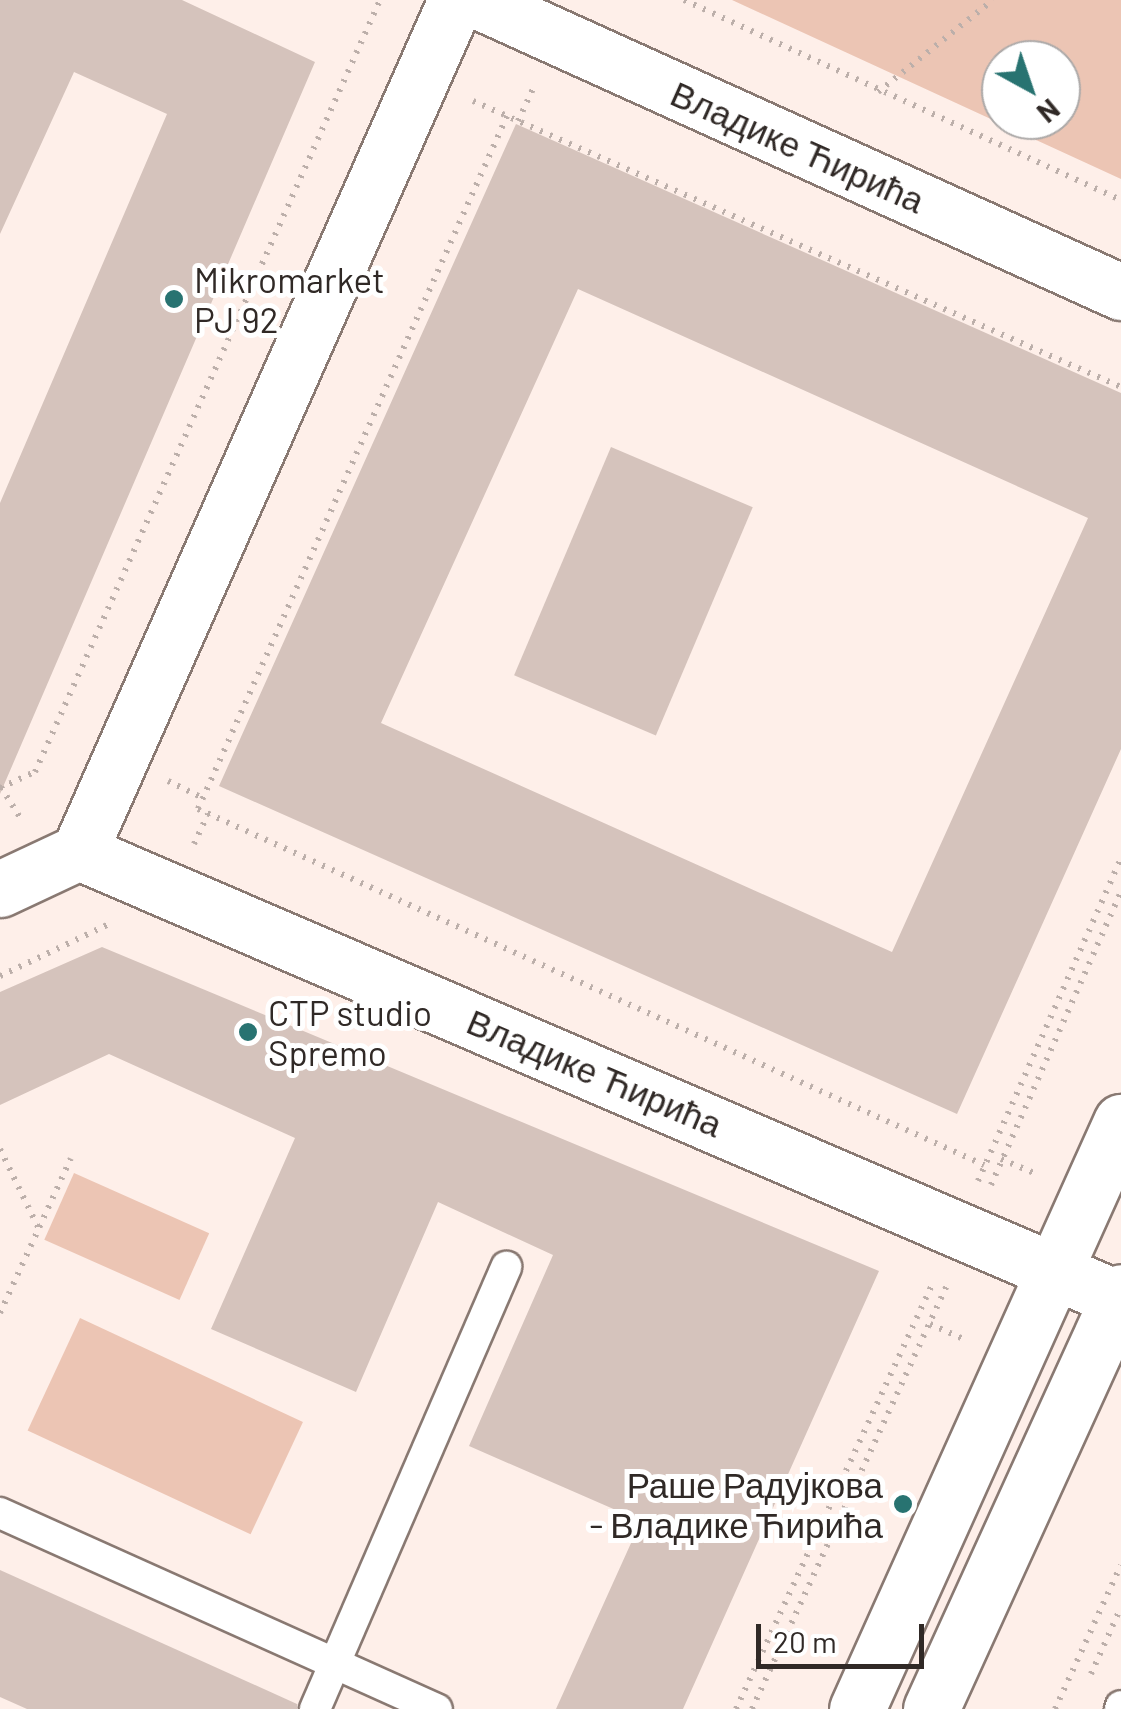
<!DOCTYPE html>
<html>
<head>
<meta charset="utf-8">
<style>
	body { margin:0 }
	#map { position:relative; width:1121px; height:1709px; overflow:hidden; background:#feefe9; font-family:Barlow,sans-serif }
	div>[style] { position:absolute }
	.green>* { inset:0; background:#ecc5b4; transform-origin:0 0 }
	.building>* { inset:0; background:#d5c3bc; transform-origin:0 0 }
	.path>* { height:6px; margin-top:-3px; transform-origin:0; background:repeating-linear-gradient(90deg,#bcafaa 0 2.5px,transparent 0 10.5px) }
	.roads { filter:drop-shadow(2px 0 #897972) drop-shadow(-2px 0 #897972) drop-shadow(0 2px #897972) drop-shadow(0 -2px #897972) }
	.service>* { height:30px; margin:-15px; padding:0 15px; transform-origin:15px; border-radius:15px; background:#fff }
	.minor>* { height:55px; margin:-27.5px; padding:0 27.5px; transform-origin:27.5px; border-radius:27.5px; background:#fff }
	.tertiary>* { height:55px; margin:-27.5px; padding:0 27.5px; transform-origin:27.5px; border-radius:27.5px; background:#fff }
	.dots>* { width:28px; height:28px; translate:-50% -50%; box-sizing:border-box; border:5px solid #fff; border-radius:50% }
	span { translate:-50% -50%; white-space:nowrap; text-align:center; line-height:1.15; -webkit-text-stroke:10px #fff; paint-order:stroke }
	.street-label { font-size:35px; color:#302926 }
	.poi-label { font-size:35px; color:#302926 }
	.left { translate:0 -50%; text-align:left }
	.right { translate:-100% -50%; text-align:right }
	.north { position:absolute; left:981px; top:40px; width:100px; height:100px; box-sizing:border-box; background:#fff; border:2px solid #aca9a8; border-radius:50%; rotate:140deg; font-size:28px; font-weight:700; line-height:40px; text-align:center; color:#302926 }
	.north::after { content:''; display:block; margin:auto; width:35px; height:45px; background:#287371; clip-path:polygon(50% 0,100% 100%,50% 72%,0 100%) }
	.scale { position:absolute; left:756px; top:1624px; width:168px; height:45px; box-sizing:border-box; border:5px solid #302926; border-top:0; padding-left:12px; font-size:30px; line-height:35px; white-space:nowrap; color:#302926; -webkit-text-stroke:8px #fff; paint-order:stroke }
</style>
</head>
<body>
<div id="map">
	<div class="green">
		<div style="clip-path:polygon(evenodd,732px 0,1121px 0,1121px 179px,732px 0,1001px 60px,1061px 60px,1061px 120px,1001px 120px,1001px 60px)"></div>
		<div style="left:74px;top:1173px;width:148px;height:73px;rotate:24deg"></div>
		<div style="left:80px;top:1318px;width:246px;height:124px;rotate:25deg"></div>
	</div>
	<div class="building">
		<div style="clip-path:polygon(0 0,182px 0,315px 62px,0 794px,0 503px,167px 114px,74px 72px,0 234px)"></div>
		<div style="clip-path:polygon(evenodd,516px 124px,1121px 393px,1121px 749px,957px 1114px,219px 786px,516px 124px,578px 289px,1088px 518px,892px 952px,381px 723px,578px 289px)"></div>
		<div style="left:611px;top:447px;width:154px;height:248px;rotate:23deg"></div>
		<div style="clip-path:polygon(102px 947px,879px 1271px,683px 1709px,556px 1709px,641px 1521px,469px 1446px,553px 1255px,438px 1202px,356px 1392px,211px 1329px,295px 1138px,109px 1054px,0 1105px,0 992px)"></div>
		<div style="clip-path:polygon(0 1570px,297px 1704px,297px 1709px,27px 1709px,0 1697px)"></div>
	</div>
	<div class="path">
		<div style="left:684px;top:0;width:481px;rotate:24.6deg"></div>
		<div style="left:878px;top:92px;width:147px;rotate:-38.7deg"></div>
		<div style="left:473px;top:101px;width:708px;rotate:23.81deg"></div>
		<div style="left:507px;top:116px;width:759px;rotate:114.03deg"></div>
		<div style="left:198px;top:809px;width:863px;rotate:24.37deg"></div>
		<div style="left:518px;top:121px;width:38px;rotate:-65deg"></div>
		<div style="left:168px;top:781px;width:39px;rotate:26deg"></div>
		<div style="left:1px;top:787px;width:36px;rotate:58deg"></div>
		<div style="left:0;top:788px;width:38px;rotate:-25deg"></div>
		<div style="left:35px;top:772px;width:846px;rotate:-65.92deg"></div>
		<div style="left:194px;top:844px;width:33px;rotate:-65deg"></div>
		<div style="left:0;top:976px;width:119px;rotate:-25.5deg"></div>
		<div style="left:0;top:1149px;width:87px;rotate:64deg"></div>
		<div style="left:1001px;top:1159px;width:39px;rotate:23deg"></div>
		<div style="left:978px;top:1181px;width:353px;rotate:-66.1deg"></div>
		<div style="left:991px;top:1185px;width:321px;rotate:-66.1deg"></div>
		<div style="left:0;top:1313px;width:170px;rotate:-65.4deg"></div>
		<div style="left:930px;top:1324px;width:36px;rotate:24deg"></div>
		<div style="left:1091px;top:1674px;width:73px;rotate:-65.9deg"></div>
		<div style="left:736px;top:1709px;width:472px;rotate:-65.2deg"></div>
		<div style="left:752px;top:1709px;width:469px;rotate:-65.3deg"></div>
		<div style="left:1055px;top:1709px;width:158px;rotate:-65.4deg"></div>
	</div>
	<div class="roads">
		<div class="service">
			<div style="left:0;top:1513px;width:479px;rotate:24.2deg"></div>
			<div style="left:315px;top:1709px;width:482px;rotate:-66.6deg"></div>
			<div style="left:1120px;top:1709px;width:3px;rotate:-72deg"></div>
		</div>
		<div class="minor">
			<div style="left:456px;top:0;width:932px;rotate:113.87deg"></div>
			<div style="left:79px;top:852px;width:1134px;rotate:23.26deg"></div>
			<div style="left:476px;top:0;width:708px;rotate:24.36deg"></div>
			<div style="left:0;top:889px;width:87px;rotate:-25.1deg"></div>
		</div>
		<div class="tertiary">
			<div style="left:857px;top:1709px;width:644px;rotate:-65.78deg"></div>
			<div style="left:931px;top:1709px;width:458px;rotate:-65.5deg"></div>
		</div>
	</div>
	<div class="dots">
		<div style="left:174px;top:299px;background:#287371"></div>
		<div style="left:248px;top:1032px;background:#287371"></div>
		<div style="left:903px;top:1504px;background:#287371"></div>
	</div>
	<div class="street-label">
		<span style="left:798px;top:146px;rotate:24deg">Владике Ћирића</span>
		<span style="left:595px;top:1072px;rotate:23deg">Владике Ћирића</span>
	</div>
	<div class="poi-label">
		<span class="left" style="left:194px;top:299px">Mikromarket<br>PJ 92</span>
		<span class="left" style="left:268px;top:1032px">CTP studio<br>Spremo</span>
		<span class="right" style="left:883px;top:1504px">Раше Радујкова<br>- Владике Ћирића</span>
	</div>
	<div class="north">N</div>
	<div class="scale">20 m</div>
</div>
</body>
</html>
